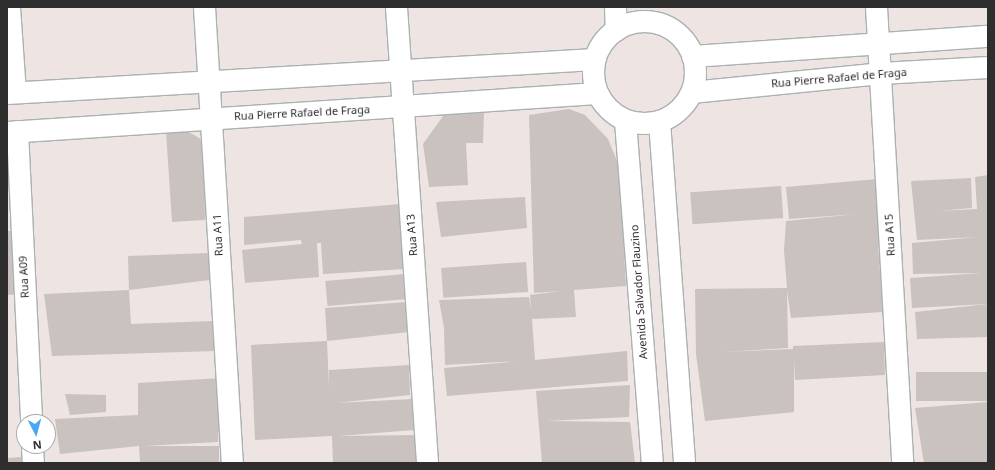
<!DOCTYPE html>
<html>
<head>
<meta charset="utf-8">
<style>
	body { margin:0 }
	#map { position:relative; width:995px; height:470px; overflow:hidden; background:#eee4e1; font-family:"Noto Sans",sans-serif }
	div>[style] { position:absolute }
	.building>* { inset:0; background:#cac2bf; transform-origin:0 0 }
	.roads { filter:drop-shadow(1px 0 #aab1b5) drop-shadow(-1px 0 #aab1b5) drop-shadow(0 1px #aab1b5) drop-shadow(0 -1px #aab1b5) }
	.minor>* { height:21px; margin:-10.5px; padding:0 10.5px; transform-origin:10.5px; border-radius:10.5px; background:#fff }
	.minor>.ring { margin:-10.5px; padding:0; box-sizing:content-box; background:none; border:21px solid #fff; border-radius:50% }
	span { translate:-50% -50%; white-space:nowrap; text-align:center; line-height:1.15; -webkit-text-stroke:3.5px #fff; paint-order:stroke }
	.street-label { font-size:11px; color:#2e2e2e }
	.frame { position:absolute; inset:0; border:8px solid #2e2e2e; pointer-events:none }
	.north { position:absolute; left:16px; top:414px; width:40px; height:40px; box-sizing:border-box; background:#fff; border:1px solid #ababab; border-radius:50%; rotate:174deg; font-size:11px; font-weight:700; line-height:16px; text-align:center; color:#2e2e2e }
	.north::after { content:''; display:block; margin:auto; width:14px; height:18px; background:#49a7f4; clip-path:polygon(50% 0,100% 100%,50% 72%,0 100%) }
</style>
</head>
<body>
<div id="map">
	<div class="building">
		<div style="clip-path:polygon(569px 109px,585px 115px,608px 139px,619px 166px,626px 286px,574px 290px,576px 317px,532px 319px,535px 360px,627px 351px,628px 381px,447px 396px,444px 368px,520px 361px,445px 365px,444px 328px,439px 300px,529px 297px,531px 310px,530px 295px,561px 291px,534px 293px,529px 115px)"></div>
		<div style="clip-path:polygon(446px 112px,484px 113px,483px 143px,466px 143px,468px 185px,429px 187px,423px 144px)"></div>
		<div style="clip-path:polygon(166px 131px,187px 131px,201px 139px,204px 146px,205px 220px,172px 222px)"></div>
		<div style="clip-path:polygon(988px 175px,988px 304px,912px 308px,910px 278px,982px 273px,913px 274px,912px 243px,978px 237px,917px 240px,911px 181px,971px 178px,972px 208px,938px 211px,977px 209px,975px 177px)"></div>
		<div style="clip-path:polygon(878px 179px,878px 246px,883px 312px,791px 318px,787px 290px,788px 348px,722px 352px,793px 349px,793px 346px,884px 342px,885px 375px,795px 380px,794px 359px,794px 412px,705px 421px,696px 354px,695px 289px,787px 288px,784px 250px,786px 221px,858px 214px,789px 219px,786px 187px)"></div>
		<div style="left:781px;top:186px;width:32px;height:91px;rotate:86deg"></div>
		<div style="clip-path:polygon(525px 197px,527px 228px,441px 237px,436px 202px)"></div>
		<div style="clip-path:polygon(401px 204px,405px 269px,323px 274px,321px 243px,317px 243px,319px 277px,245px 283px,242px 250px,302px 244px,301px 240px,244px 245px,244px 217px)"></div>
		<div style="clip-path:polygon(7px 231px,16px 231px,20px 294px,7px 295px)"></div>
		<div style="clip-path:polygon(208px 253px,210px 280px,129px 290px,131px 324px,212px 321px,216px 351px,52px 356px,44px 294px,129px 290px,128px 256px)"></div>
		<div style="left:526px;top:262px;width:30px;height:85px;rotate:86deg"></div>
		<div style="left:405px;top:274px;width:25px;height:80px;rotate:85deg"></div>
		<div style="clip-path:polygon(407px 302px,409px 332px,327px 341px,329px 387px,329px 370px,409px 365px,410px 395px,336px 403px,412px 399px,414px 430px,339px 436px,417px 435px,419px 463px,333px 463px,332px 436px,255px 440px,251px 345px,327px 341px,325px 308px)"></div>
		<div style="clip-path:polygon(988px 304px,988px 337px,917px 339px,915px 312px)"></div>
		<div style="left:988px;top:372px;width:29px;height:72px;rotate:90deg"></div>
		<div style="clip-path:polygon(221px 378px,218px 442px,145px 446px,219px 446px,219px 463px,140px 463px,139px 446px,60px 454px,55px 419px,138px 415px,138px 383px)"></div>
		<div style="clip-path:polygon(630px 385px,629px 417px,546px 421px,630px 422px,635px 463px,542px 463px,536px 391px)"></div>
		<div style="clip-path:polygon(65px 394px,106px 395px,106px 412px,70px 415px)"></div>
		<div style="clip-path:polygon(988px 402px,988px 463px,924px 463px,915px 408px)"></div>
		<div style="clip-path:polygon(21px 457px,21px 463px,7px 463px,7px 458px)"></div>
	</div>
	<div class="roads">
		<div class="minor">
			<div style="left:9px;top:7px;width:85px;rotate:86deg"></div>
			<div style="left:204px;top:7px;width:457px;rotate:86.5deg"></div>
			<div style="left:396px;top:7px;width:457px;rotate:86.1deg"></div>
			<div style="left:615px;top:7px;width:23px;rotate:88deg"></div>
			<div style="left:876px;top:7px;width:457px;rotate:86.7deg"></div>
			<div class="ring" style="left:593px;top:21px;width:81px;height:81px"></div>
			<div style="left:692px;top:56px;width:297px;rotate:-3.9deg"></div>
			<div style="left:691px;top:92px;width:190px;rotate:-5.7deg"></div>
			<div style="left:880px;top:73px;width:108px;rotate:-3.2deg"></div>
			<div style="left:7px;top:93px;width:588px;rotate:-3.31deg"></div>
			<div style="left:625px;top:121px;width:343px;rotate:85.5deg"></div>
			<div style="left:659px;top:121px;width:343px;rotate:85.8deg"></div>
			<div style="left:17px;top:131px;width:291px;rotate:87.2deg"></div>
			<div style="left:7px;top:132px;width:591px;rotate:-3.78deg"></div>
			<div style="left:32px;top:446px;width:17px;rotate:87deg"></div>
		</div>
	</div>
	<div class="street-label">
		<span style="left:839px;top:78px;rotate:-5deg">Rua Pierre Rafael de Fraga</span>
		<span style="left:302px;top:113px;rotate:-3deg">Rua Pierre Rafael de Fraga</span>
		<span style="left:218px;top:235px;rotate:-93deg">Rua A11</span>
		<span style="left:412px;top:235px;rotate:-94deg">Rua A13</span>
		<span style="left:890px;top:235px;rotate:-93deg">Rua A15</span>
		<span style="left:24px;top:277px;rotate:-93deg">Rua A09</span>
		<span style="left:639px;top:292px;rotate:-94deg">Avenida Salvador Flauzino</span>
	</div>
	<div class="frame"></div>
	<div class="north">N</div>
</div>
</body>
</html>
